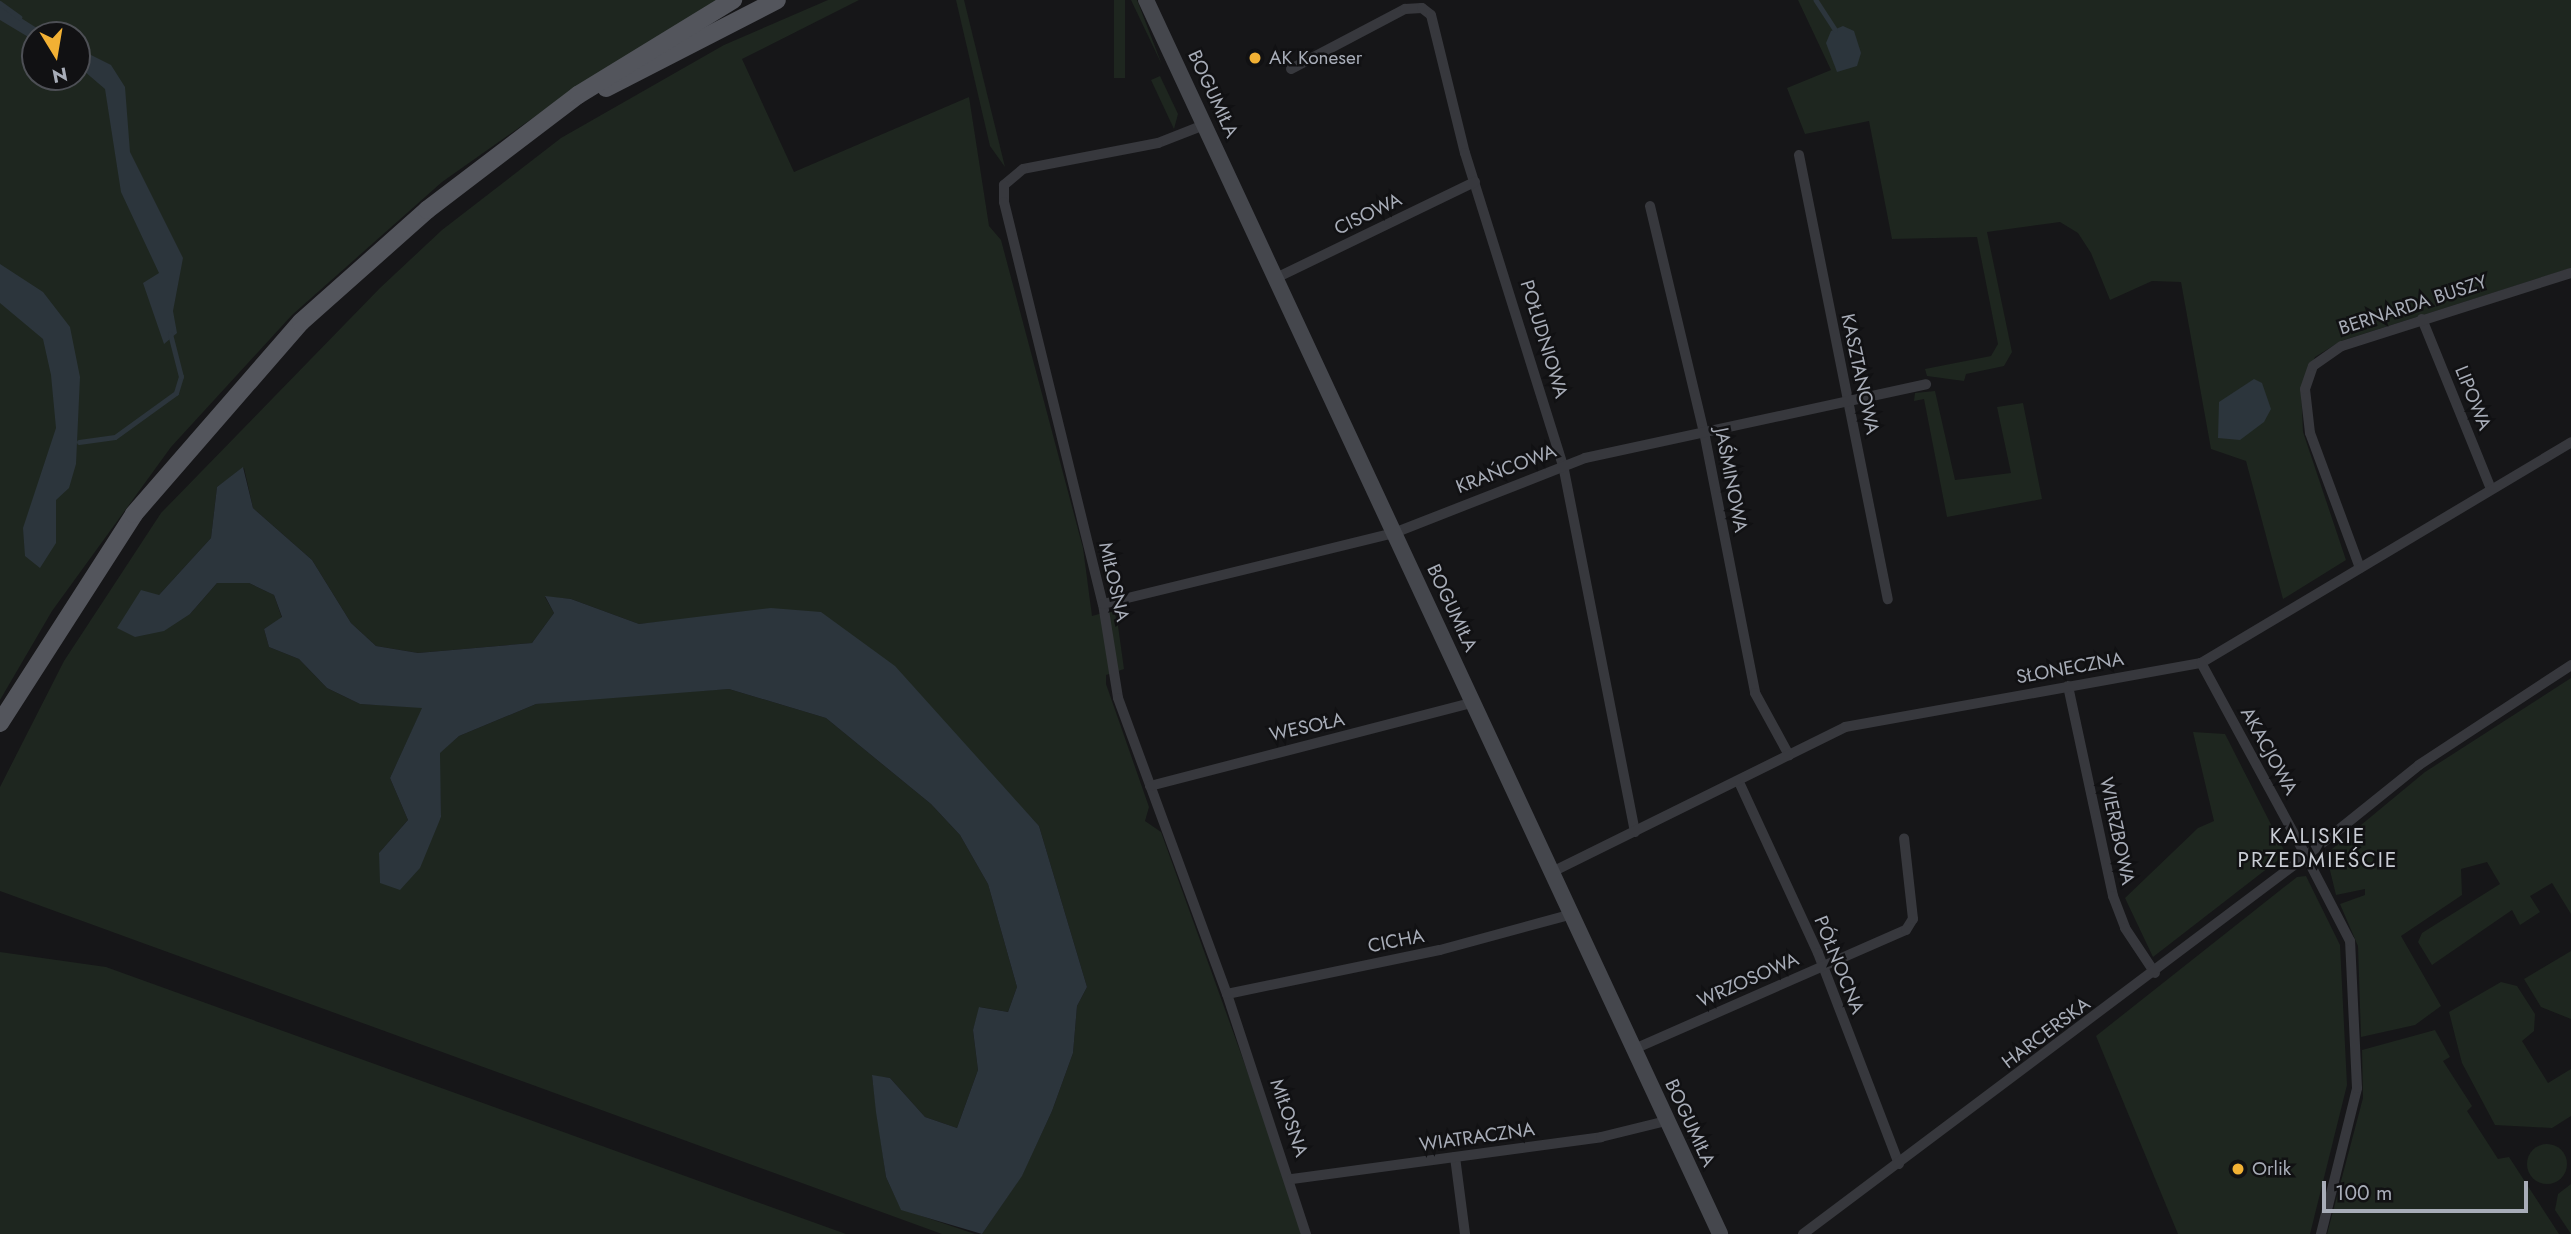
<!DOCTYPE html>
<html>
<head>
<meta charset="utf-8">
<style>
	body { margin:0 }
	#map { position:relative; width:2571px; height:1234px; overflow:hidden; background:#161618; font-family:Jost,sans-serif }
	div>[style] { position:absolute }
	.green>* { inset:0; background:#1e261f; transform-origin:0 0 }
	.round { border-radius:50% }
	.water>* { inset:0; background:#2c353c }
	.stream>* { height:4.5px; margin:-2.25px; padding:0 2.25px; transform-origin:2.25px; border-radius:2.25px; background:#2c353c }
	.street>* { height:10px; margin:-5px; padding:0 5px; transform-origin:5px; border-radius:5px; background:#37383d }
	.secondary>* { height:16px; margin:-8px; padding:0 8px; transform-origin:8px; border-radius:8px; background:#45474d }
	.primary>* { height:18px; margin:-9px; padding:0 9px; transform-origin:9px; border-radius:9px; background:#53555c }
	.dots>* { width:19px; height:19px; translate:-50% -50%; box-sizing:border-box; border:4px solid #111113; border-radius:50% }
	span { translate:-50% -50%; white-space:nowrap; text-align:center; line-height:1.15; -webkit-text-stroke:5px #111113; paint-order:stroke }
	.poi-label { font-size:19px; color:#a8adb8 }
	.left { translate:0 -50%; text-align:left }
	.street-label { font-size:19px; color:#a8adb8 }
	.neighbourhood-label { font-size:21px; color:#c9ccd4; letter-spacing:2px }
	.north { position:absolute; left:21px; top:21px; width:70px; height:70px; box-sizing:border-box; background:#111113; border:2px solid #4d4f55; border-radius:50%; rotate:169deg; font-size:19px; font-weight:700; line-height:28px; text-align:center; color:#a8adb8 }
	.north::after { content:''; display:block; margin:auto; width:24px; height:32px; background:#f2b134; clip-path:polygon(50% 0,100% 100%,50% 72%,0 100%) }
	.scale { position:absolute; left:2322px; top:1181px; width:206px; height:32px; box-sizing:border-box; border:4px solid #a8adb8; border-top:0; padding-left:9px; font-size:21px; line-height:24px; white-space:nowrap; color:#a8adb8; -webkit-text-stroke:5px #111113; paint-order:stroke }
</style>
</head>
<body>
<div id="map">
	<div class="green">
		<div style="clip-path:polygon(evenodd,0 0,724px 0,554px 103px,442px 182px,292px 315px,171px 447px,52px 611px,0 700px,0 0,35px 35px,77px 35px,77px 77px,35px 77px,35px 35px)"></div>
		<div style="clip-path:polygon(828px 0,859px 0,742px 59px,794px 172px,969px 97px,989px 226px,1001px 240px,1083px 548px,1092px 616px,1114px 610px,1118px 626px,1124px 669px,1106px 675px,1106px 684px,1149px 807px,1145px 821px,1161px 832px,1306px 1234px,982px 1234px,1022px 1175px,1052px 1111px,1073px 1053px,1077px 1006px,1087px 987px,1039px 826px,991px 775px,696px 619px,639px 624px,571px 599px,545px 597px,554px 613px,532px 643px,418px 653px,376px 646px,351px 623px,312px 560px,253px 508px,244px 468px,217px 487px,211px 538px,159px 595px,190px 614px,217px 583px,249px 583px,274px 595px,282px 618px,264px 629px,269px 647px,299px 659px,327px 688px,360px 704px,423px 707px,390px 778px,408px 820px,379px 853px,441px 818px,439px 753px,459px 736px,536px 704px,597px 697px,729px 689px,826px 718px,931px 804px,960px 835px,988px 884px,1017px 987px,1008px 1012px,980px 1007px,973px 1030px,978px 1070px,957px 1128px,925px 1117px,890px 1078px,872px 1076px,886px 1177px,901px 1209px,975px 1234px,942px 1234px,0 891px,0 787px,64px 661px,161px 513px,380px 288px,442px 230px,561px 138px,724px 45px)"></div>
		<div style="clip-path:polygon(956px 0,964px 0,1005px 167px,990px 146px)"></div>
		<div style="left:1114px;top:0;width:11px;height:78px"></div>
		<div style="clip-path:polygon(1131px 0,1137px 0,1162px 65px)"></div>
		<div style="clip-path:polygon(1798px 0,2571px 0,2571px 268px,2341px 341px,2315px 357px,2301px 387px,2303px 432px,2346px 560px,2283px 599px,2246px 461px,2211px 449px,2181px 282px,2152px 281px,2110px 300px,2091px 253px,2078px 233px,2060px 222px,1987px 232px,2012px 352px,2004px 366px,1966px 374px,1964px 381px,1927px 376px,1925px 369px,1991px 356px,1998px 344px,1977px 237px,1892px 239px,1869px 121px,1805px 134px,1787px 88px,1831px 70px)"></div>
		<div style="clip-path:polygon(1160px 76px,1178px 114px,1174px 129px,1151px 80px)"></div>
		<div style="clip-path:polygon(1935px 391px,1955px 480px,2011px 473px,1997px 407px,2023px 403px,2042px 499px,1947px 517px,1924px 399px,1914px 401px,1915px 393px)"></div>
		<div style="clip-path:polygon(2571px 678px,2571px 914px,2552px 883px,2530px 896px,2540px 912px,2520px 925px,2512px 910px,2432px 965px,2418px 942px,2422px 933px,2500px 884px,2487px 862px,2461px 869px,2462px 895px,2401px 936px,2441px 1006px,2415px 1025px,2361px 1037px,2358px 946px,2340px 904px,2365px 895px,2365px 889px,2336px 895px,2326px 854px,2425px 772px)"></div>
		<div style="clip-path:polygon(2193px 732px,2225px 734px,2286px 854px,2153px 957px,2125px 898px,2198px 828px,2214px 821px)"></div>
		<div style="clip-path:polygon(2306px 876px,2340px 945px,2347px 1085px,2310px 1234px,2178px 1234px,2096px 1036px,2297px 877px)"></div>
		<div style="clip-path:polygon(2571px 951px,2571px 1019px,2541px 1007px,2524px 979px)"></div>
		<div style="clip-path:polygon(0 952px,106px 967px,846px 1234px,0 1234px)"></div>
		<div style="clip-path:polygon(2501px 982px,2517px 986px,2535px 1014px,2534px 1031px,2522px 1041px,2548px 1083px,2571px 1069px,2571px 1116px,2552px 1128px,2495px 1125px,2462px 1063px,2449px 1012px)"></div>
		<div style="clip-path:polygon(2435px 1030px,2450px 1057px,2443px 1061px,2472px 1106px,2467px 1111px,2498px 1159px,2509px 1157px,2559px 1234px,2327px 1234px,2363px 1098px,2362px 1050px)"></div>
		<div class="round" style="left:2527px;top:1144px;width:40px;height:40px"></div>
		<div style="clip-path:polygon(2571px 1184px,2571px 1234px,2555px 1210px,2558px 1194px)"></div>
	</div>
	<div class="water">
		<div style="clip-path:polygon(0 4px,5px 8px,48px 35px,35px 35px,35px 41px,0 20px)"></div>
		<div style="clip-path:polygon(1843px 26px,1854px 31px,1861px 53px,1857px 66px,1837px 72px,1826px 43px,1831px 31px)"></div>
		<div style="clip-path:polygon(77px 48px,111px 65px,125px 87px,130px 152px,183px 258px,173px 311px,177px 333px,164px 344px,143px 283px,159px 273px,121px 192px,105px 89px,77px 65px)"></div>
		<div style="clip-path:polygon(0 264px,43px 292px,70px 327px,80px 377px,76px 464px,69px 488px,56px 500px,56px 543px,40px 568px,25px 556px,23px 528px,56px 428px,51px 375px,43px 339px,0 303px)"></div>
		<div style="clip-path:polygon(2254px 379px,2262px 383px,2271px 409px,2264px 422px,2240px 440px,2218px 438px,2219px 402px)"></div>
		<div style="clip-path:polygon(243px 467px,253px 508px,312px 560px,351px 623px,376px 646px,418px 653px,532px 643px,554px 613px,545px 596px,571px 599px,639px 624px,771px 608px,821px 612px,895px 666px,1039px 826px,1087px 987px,1077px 1006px,1073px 1053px,1052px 1111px,1022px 1176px,982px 1234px,901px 1210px,886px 1177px,876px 1112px,872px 1075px,890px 1078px,925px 1117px,957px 1128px,978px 1070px,973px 1030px,979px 1007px,1008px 1012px,1017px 987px,988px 884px,960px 835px,931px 804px,826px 718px,729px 689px,536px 704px,459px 736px,440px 753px,441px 817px,420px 868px,400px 890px,380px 883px,379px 853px,408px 820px,390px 778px,422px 708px,360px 704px,327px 688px,299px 659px,269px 647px,264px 629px,282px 617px,274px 595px,249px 583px,217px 583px,190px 614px,164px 631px,135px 637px,117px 628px,141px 590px,159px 595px,211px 538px,217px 487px)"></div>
	</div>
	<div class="stream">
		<div style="left:1816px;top:0;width:35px;rotate:57deg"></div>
		<div style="left:0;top:3px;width:24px;rotate:36deg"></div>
		<div style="left:79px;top:442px;width:36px;rotate:-8deg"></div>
		<div style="left:115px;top:437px;width:75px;rotate:-35.8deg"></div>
		<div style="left:176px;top:393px;width:17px;rotate:-73deg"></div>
		<div style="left:181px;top:377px;width:44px;rotate:-104.3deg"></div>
	</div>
	<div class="street">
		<div style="left:1291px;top:69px;width:129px;rotate:-27.8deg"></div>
		<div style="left:1405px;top:9px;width:17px;rotate:-3deg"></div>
		<div style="left:1422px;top:8px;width:11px;rotate:38deg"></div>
		<div style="left:1431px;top:15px;width:142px;rotate:76.2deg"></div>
		<div style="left:1465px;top:153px;width:327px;rotate:72.6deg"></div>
		<div style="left:1563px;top:465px;width:374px;rotate:78.9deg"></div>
		<div style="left:1204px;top:125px;width:49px;rotate:158.6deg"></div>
		<div style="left:1158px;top:143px;width:137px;rotate:169.1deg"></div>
		<div style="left:1023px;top:169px;width:25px;rotate:140deg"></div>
		<div style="left:1004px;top:185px;width:17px;rotate:90deg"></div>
		<div style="left:1004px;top:202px;width:414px;rotate:76.2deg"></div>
		<div style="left:1103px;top:604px;width:95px;rotate:80.9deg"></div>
		<div style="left:1118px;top:698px;width:315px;rotate:69.8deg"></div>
		<div style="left:1227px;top:994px;width:253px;rotate:71.8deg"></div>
		<div style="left:1799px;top:155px;width:453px;rotate:78.7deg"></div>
		<div style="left:1650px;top:206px;width:232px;rotate:76.6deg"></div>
		<div style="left:1704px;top:432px;width:266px;rotate:78.9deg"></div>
		<div style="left:1755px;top:693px;width:71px;rotate:61.3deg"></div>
		<div style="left:1276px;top:278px;width:221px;rotate:-25.8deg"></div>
		<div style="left:2422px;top:319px;width:183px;rotate:67.9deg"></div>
		<div style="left:2360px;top:568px;width:144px;rotate:-110.3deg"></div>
		<div style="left:2310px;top:433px;width:44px;rotate:-96.5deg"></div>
		<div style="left:2305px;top:389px;width:24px;rotate:-71deg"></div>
		<div style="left:2313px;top:366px;width:35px;rotate:-35deg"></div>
		<div style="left:2342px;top:346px;width:240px;rotate:-17.7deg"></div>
		<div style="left:1103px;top:604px;width:300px;rotate:-13.7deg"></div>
		<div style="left:1394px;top:533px;width:205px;rotate:-21.4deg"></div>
		<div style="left:1585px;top:458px;width:349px;rotate:-12.2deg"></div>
		<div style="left:2068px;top:686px;width:215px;rotate:77.9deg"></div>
		<div style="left:2113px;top:896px;width:34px;rotate:69deg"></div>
		<div style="left:2125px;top:928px;width:54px;rotate:56.3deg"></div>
		<div style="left:1739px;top:782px;width:188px;rotate:65.2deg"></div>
		<div style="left:1818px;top:953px;width:226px;rotate:69deg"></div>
		<div style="left:1150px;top:786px;width:333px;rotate:-14.5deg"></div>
		<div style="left:1550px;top:873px;width:329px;rotate:-26.3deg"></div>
		<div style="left:1845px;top:727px;width:362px;rotate:-10.2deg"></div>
		<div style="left:2201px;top:663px;width:431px;rotate:-30.8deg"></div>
		<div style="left:1227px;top:994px;width:217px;rotate:-11.7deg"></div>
		<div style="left:1440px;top:950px;width:134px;rotate:-15.2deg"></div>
		<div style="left:1632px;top:1050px;width:299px;rotate:-23.7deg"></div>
		<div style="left:1906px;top:930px;width:13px;rotate:-58deg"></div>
		<div style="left:1913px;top:919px;width:81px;rotate:-96.3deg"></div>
		<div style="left:1455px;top:1157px;width:78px;rotate:82.6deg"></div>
		<div style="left:1292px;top:1179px;width:312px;rotate:-7.7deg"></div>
		<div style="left:1601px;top:1137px;width:67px;rotate:-13.8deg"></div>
		<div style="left:1803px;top:1234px;width:629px;rotate:-36.92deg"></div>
		<div style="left:2306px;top:856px;width:220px;rotate:-118.5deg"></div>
		<div style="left:2321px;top:1234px;width:150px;rotate:-76.1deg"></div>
		<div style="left:2357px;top:1088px;width:147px;rotate:-92.7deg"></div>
		<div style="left:2350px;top:941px;width:96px;rotate:-117.4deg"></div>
		<div style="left:2306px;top:856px;width:145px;rotate:-38.8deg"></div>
		<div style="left:2419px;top:765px;width:182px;rotate:-33.3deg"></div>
	</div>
	<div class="secondary">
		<div style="left:1146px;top:0;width:1361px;rotate:65.05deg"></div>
	</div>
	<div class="primary">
		<div style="left:606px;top:88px;width:192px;rotate:-27.2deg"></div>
		<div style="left:0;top:723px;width:248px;rotate:-57.3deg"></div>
		<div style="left:134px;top:514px;width:254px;rotate:-49deg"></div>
		<div style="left:301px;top:322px;width:169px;rotate:-41.6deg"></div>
		<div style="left:427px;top:210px;width:190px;rotate:-37.3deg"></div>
		<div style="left:578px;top:95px;width:182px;rotate:-31.5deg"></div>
	</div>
	<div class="dots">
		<div style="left:1255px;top:58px;background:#f2b134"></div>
		<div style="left:2238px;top:1169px;background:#f2b134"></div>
	</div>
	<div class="poi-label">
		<span class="left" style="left:1269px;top:58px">AK Koneser</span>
		<span class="left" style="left:2252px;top:1169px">Orlik</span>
	</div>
	<div class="street-label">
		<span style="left:1213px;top:94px;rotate:65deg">BOGUMIŁA</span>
		<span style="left:1368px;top:214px;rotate:-26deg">CISOWA</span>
		<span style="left:2413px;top:305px;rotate:-18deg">BERNARDA BUSZY</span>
		<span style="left:1544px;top:339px;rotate:73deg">POŁUDNIOWA</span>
		<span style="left:1860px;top:374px;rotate:78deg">KASZTANOWA</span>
		<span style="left:2473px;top:398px;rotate:68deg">LIPOWA</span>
		<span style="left:1506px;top:469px;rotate:-21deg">KRAŃCOWA</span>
		<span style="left:1731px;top:480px;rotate:79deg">JAŚMINOWA</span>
		<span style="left:1114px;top:582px;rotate:77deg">MIŁOSNA</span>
		<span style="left:1452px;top:608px;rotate:65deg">BOGUMIŁA</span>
		<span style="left:2070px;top:668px;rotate:-10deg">SŁONECZNA</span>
		<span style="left:1307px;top:727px;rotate:-12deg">WESOŁA</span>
		<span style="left:2269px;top:751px;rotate:61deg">AKACJOWA</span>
		<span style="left:2117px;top:831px;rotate:78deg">WIERZBOWA</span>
		<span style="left:1396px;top:941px;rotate:-11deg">CICHA</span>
		<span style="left:1839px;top:965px;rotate:68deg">PÓŁNOCNA</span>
		<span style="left:1748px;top:980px;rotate:-24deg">WRZOSOWA</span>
		<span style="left:2046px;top:1033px;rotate:-37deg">HARCERSKA</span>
		<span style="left:1289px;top:1118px;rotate:71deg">MIŁOSNA</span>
		<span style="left:1690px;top:1123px;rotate:65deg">BOGUMIŁA</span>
		<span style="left:1477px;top:1137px;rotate:-8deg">WIATRACZNA</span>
	</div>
	<div class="neighbourhood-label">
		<span style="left:2318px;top:848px">KALISKIE<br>PRZEDMIEŚCIE</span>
	</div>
	<div class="north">N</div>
	<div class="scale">100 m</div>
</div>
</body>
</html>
